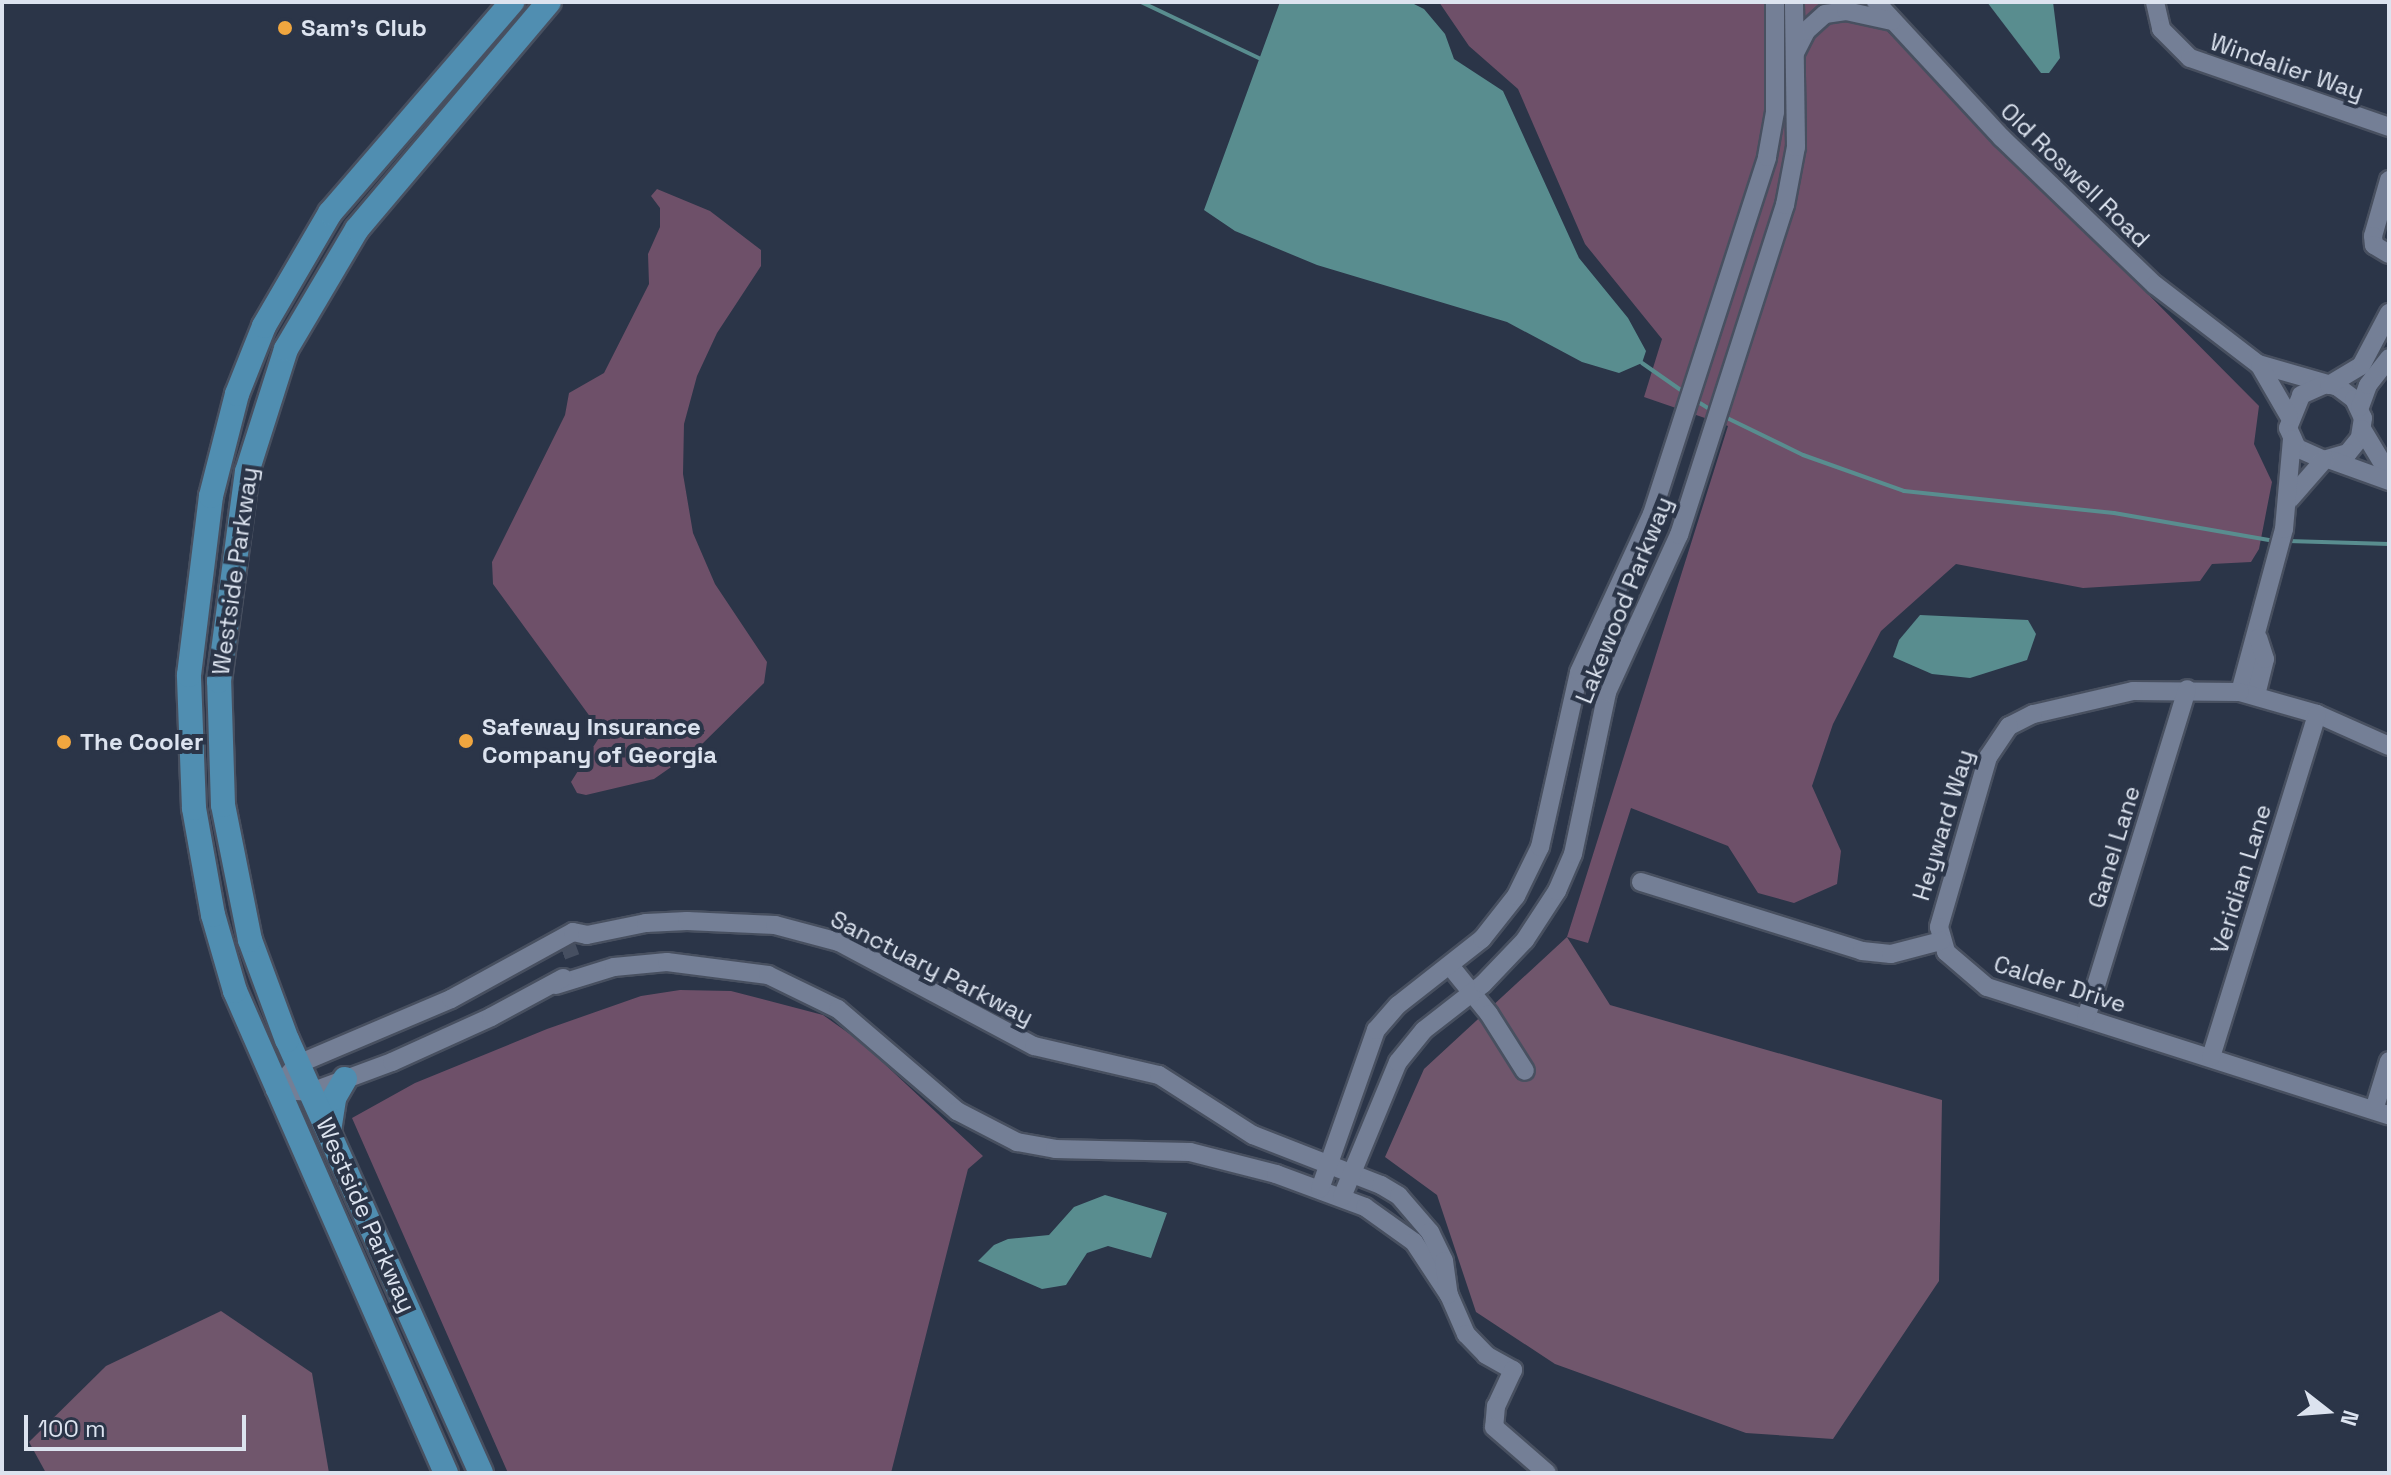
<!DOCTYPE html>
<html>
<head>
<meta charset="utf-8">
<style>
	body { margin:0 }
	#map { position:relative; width:2391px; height:1475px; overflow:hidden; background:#2b3548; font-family:"Space Grotesk",sans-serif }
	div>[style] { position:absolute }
	.green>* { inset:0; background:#70566c }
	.forest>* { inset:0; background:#6e5069 }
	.water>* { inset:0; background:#598d8f }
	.stream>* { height:4px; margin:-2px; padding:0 2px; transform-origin:2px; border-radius:2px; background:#598d8f }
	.minor-tunnel>* { height:18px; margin-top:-9px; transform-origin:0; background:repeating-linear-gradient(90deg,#464f61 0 18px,transparent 0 27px) }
	.roads { filter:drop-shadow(2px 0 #485060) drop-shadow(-2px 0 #485060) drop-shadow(0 2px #485060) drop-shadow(0 -2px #485060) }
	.minor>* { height:18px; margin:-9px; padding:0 9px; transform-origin:9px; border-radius:9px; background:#747f96 }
	.major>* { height:24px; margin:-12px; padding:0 12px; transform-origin:12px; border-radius:12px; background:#508eb1 }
	.dots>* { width:22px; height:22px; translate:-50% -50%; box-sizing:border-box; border:4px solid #2b3548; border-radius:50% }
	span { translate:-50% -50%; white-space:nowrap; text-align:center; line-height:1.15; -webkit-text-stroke:8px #2b3548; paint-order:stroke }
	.poi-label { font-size:24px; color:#dce3ef; font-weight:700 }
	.left { translate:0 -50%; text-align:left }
	.street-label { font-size:24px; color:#dce3ef }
	.frame { position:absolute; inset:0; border:4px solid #dce3ef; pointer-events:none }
	.north { position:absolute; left:2287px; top:1371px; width:80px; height:80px; -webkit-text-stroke:6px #2b3548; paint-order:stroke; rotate:107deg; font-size:22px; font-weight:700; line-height:32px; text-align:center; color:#dce3ef }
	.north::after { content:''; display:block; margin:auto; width:28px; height:36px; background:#dce3ef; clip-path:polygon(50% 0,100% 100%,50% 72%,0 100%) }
	.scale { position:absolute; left:24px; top:1415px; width:222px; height:36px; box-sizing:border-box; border:4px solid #dce3ef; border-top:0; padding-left:10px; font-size:24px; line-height:28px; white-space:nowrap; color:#dce3ef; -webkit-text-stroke:6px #2b3548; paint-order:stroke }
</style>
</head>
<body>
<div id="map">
	<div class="green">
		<div style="clip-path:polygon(1567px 937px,1610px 1005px,1942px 1100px,1939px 1281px,1833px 1439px,1746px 1433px,1555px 1364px,1476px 1312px,1437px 1195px,1385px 1157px,1424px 1069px)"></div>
		<div style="clip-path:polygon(221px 1311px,312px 1373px,329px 1473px,46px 1473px,29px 1442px,106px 1366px)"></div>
	</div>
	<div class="forest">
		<div style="clip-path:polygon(1439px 2px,1858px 2px,2259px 406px,2254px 444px,2272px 482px,2259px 549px,2251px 562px,2212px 564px,2200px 581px,2083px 588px,1956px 564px,1881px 631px,1833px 724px,1812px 786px,1841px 851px,1837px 884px,1794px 903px,1758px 893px,1728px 846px,1631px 808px,1588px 943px,1567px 937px,1728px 426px,1644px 397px,1662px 339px,1585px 244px,1518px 89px,1469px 46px)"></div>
		<div style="clip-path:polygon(657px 189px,710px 211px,761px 250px,761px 266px,717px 333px,697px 376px,684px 424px,683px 474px,693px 533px,715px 584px,767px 662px,764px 683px,697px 749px,654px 779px,586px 795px,577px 793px,571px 782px,602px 733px,493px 584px,492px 562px,565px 415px,569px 393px,604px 373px,649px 284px,648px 254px,660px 227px,660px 208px,651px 196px)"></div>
		<div style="clip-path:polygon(680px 990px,731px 991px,823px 1015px,861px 1042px,983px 1156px,968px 1169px,891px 1473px,508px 1473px,352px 1118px,415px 1083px,547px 1029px,641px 996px)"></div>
	</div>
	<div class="water">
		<div style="clip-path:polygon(1280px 2px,1410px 2px,1424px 9px,1445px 34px,1454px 59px,1503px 91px,1579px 258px,1628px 318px,1646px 351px,1642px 363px,1619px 373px,1582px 362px,1507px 322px,1317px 265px,1235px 231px,1204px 210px)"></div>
		<div style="clip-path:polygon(1987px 2px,2053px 2px,2060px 58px,2049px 73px,2041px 73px)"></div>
		<div style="clip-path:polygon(1920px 615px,2028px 620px,2036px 634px,2027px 660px,1970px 678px,1932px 674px,1893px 657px,1899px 640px)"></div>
		<div style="clip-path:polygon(1105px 1195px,1167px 1213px,1151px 1258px,1108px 1246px,1087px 1253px,1066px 1285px,1042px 1289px,978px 1261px,994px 1245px,1008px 1239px,1049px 1235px,1074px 1207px)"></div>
	</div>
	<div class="stream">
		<div style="left:1141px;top:2px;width:131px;rotate:25.4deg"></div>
		<div style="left:1642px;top:363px;width:52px;rotate:34.9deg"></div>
		<div style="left:1695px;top:400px;width:19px;rotate:32deg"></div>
		<div style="left:1723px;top:416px;width:89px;rotate:26deg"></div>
		<div style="left:1803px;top:455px;width:107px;rotate:19.6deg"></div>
		<div style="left:1904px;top:491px;width:211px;rotate:6deg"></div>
		<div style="left:2114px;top:513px;width:163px;rotate:9.9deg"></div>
		<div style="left:2288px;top:541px;width:101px;rotate:1.7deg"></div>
	</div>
	<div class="minor-tunnel">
		<div style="left:562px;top:951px;width:15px;rotate:-20deg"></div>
	</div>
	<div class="roads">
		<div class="minor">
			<div style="left:1876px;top:2px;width:185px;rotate:47.2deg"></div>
			<div style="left:2002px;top:138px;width:212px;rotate:43.9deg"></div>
			<div style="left:2155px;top:285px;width:130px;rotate:37.5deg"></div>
			<div style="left:2258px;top:364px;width:83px;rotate:16deg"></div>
			<div style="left:2338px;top:387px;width:20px;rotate:37deg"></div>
			<div style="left:2354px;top:399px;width:21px;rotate:65deg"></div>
			<div style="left:2363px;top:418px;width:20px;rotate:99deg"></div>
			<div style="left:2360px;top:438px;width:19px;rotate:129deg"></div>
			<div style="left:2348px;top:453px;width:25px;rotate:164deg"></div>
			<div style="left:2324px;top:460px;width:30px;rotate:-156deg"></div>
			<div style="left:2297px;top:448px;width:22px;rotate:-114deg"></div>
			<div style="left:2288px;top:428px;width:35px;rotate:-68deg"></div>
			<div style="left:2301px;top:395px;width:24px;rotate:-24deg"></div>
			<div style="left:2155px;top:2px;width:28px;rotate:77deg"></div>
			<div style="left:2161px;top:29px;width:41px;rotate:45deg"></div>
			<div style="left:2190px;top:58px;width:211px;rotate:19.1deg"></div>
			<div style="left:1795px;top:53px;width:25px;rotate:-63deg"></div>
			<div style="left:1806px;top:31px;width:25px;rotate:-42deg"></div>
			<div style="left:1825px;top:14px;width:21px;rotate:-8deg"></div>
			<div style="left:1846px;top:11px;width:47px;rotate:12.3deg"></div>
			<div style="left:2389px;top:180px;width:58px;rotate:105.9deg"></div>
			<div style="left:2373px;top:236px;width:9px;rotate:84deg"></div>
			<div style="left:2374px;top:245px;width:17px;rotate:31deg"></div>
			<div style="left:2260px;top:366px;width:58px;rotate:59.9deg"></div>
			<div style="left:2329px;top:385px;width:37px;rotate:-31deg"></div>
			<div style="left:2361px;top:366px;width:60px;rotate:-62.2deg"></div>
			<div style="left:2360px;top:407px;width:23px;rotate:-70deg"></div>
			<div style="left:2368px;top:385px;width:34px;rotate:-52deg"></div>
			<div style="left:2362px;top:429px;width:52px;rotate:59deg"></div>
			<div style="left:2331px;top:460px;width:62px;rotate:19.9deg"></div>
			<div style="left:2290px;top:499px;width:52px;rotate:-48.9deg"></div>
			<div style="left:2240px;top:692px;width:169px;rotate:-74.9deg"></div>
			<div style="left:2284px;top:529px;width:90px;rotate:-84.9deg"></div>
			<div style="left:2256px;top:695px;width:37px;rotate:-76deg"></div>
			<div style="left:2265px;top:659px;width:22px;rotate:-108deg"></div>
			<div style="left:2389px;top:746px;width:79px;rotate:-156deg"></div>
			<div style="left:2317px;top:714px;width:80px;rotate:-164.1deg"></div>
			<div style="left:2240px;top:692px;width:107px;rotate:-179.5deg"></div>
			<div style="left:2133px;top:691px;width:103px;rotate:167deg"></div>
			<div style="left:2033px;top:714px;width:27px;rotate:153deg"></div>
			<div style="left:2009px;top:726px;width:37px;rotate:124deg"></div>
			<div style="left:1988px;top:757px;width:177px;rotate:106.1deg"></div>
			<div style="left:1939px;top:927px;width:26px;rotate:74deg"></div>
			<div style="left:1946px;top:952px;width:54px;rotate:40.5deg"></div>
			<div style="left:1987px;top:987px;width:422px;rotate:17.7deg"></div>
			<div style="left:1641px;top:882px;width:232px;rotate:17.3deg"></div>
			<div style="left:1862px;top:951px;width:29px;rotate:6deg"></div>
			<div style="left:1891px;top:954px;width:52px;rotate:-14.6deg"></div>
			<div style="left:1451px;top:967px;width:60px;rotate:51deg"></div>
			<div style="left:1489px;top:1014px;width:67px;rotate:57.7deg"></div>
			<div style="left:556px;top:985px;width:61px;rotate:-17.2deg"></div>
			<div style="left:614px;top:967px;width:53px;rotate:-5.4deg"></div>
			<div style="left:667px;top:962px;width:102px;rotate:7.3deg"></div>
			<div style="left:768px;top:975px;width:78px;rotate:25.9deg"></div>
			<div style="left:838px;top:1009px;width:157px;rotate:40.6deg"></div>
			<div style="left:957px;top:1111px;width:68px;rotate:27.3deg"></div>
			<div style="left:1017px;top:1142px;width:39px;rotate:10deg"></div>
			<div style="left:1055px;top:1149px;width:135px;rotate:1.3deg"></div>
			<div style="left:1190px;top:1152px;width:89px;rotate:14.3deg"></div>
			<div style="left:1276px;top:1174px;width:95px;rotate:20.3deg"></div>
			<div style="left:1365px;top:1207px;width:60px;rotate:35.5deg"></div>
			<div style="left:1414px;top:1242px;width:64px;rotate:56.6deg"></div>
			<div style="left:1449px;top:1295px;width:43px;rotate:66.4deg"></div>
			<div style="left:1466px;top:1334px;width:29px;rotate:46deg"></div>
			<div style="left:1486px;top:1355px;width:31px;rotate:29deg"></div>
			<div style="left:1513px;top:1370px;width:40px;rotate:115deg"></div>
			<div style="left:1496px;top:1406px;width:21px;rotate:95deg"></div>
			<div style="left:1494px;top:1427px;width:70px;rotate:41deg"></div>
			<div style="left:2086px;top:1018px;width:344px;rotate:-72.9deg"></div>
			<div style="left:2211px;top:1057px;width:359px;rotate:-72.8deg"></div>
			<div style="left:275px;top:1090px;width:35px;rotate:-49deg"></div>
			<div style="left:298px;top:1064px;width:166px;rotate:-23deg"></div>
			<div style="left:451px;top:999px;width:139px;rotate:-28.8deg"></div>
			<div style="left:573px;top:932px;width:14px;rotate:12deg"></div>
			<div style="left:587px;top:935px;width:60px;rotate:-11.5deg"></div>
			<div style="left:646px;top:923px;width:41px;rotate:-2.8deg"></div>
			<div style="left:687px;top:921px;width:88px;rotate:2.6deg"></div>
			<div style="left:775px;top:925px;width:66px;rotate:14.9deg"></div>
			<div style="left:839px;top:942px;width:221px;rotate:28.1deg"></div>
			<div style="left:1034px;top:1046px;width:128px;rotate:13.1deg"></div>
			<div style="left:1159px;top:1075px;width:112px;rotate:32.6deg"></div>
			<div style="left:1253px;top:1135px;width:137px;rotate:21.3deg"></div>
			<div style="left:1381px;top:1185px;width:21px;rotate:31deg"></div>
			<div style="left:1399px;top:1196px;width:48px;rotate:49.3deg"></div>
			<div style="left:1430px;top:1232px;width:32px;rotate:64deg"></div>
			<div style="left:1444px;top:1261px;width:34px;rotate:82deg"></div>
			<div style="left:275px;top:1090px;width:36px;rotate:3deg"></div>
			<div style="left:311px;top:1092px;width:86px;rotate:-20.3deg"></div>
			<div style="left:392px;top:1062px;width:109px;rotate:-24.4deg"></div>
			<div style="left:491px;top:1017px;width:82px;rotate:-28.4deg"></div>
			<div style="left:2374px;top:1110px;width:51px;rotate:-73deg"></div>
			<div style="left:1320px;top:1189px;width:169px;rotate:-70.6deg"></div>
			<div style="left:1376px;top:1030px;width:33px;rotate:-49deg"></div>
			<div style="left:1398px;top:1005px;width:107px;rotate:-38.2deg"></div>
			<div style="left:1482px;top:939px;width:55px;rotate:-51.7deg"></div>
			<div style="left:1516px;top:896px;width:55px;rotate:-63.9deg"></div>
			<div style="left:1540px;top:847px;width:179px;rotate:-77.4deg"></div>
			<div style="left:1579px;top:672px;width:174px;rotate:-65.2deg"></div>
			<div style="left:1652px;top:514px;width:375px;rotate:-72.1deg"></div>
			<div style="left:1767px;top:157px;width:46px;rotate:-79.9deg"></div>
			<div style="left:1775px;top:112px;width:110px;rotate:-90deg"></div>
			<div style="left:1342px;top:1197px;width:146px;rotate:-67.5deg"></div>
			<div style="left:1398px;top:1062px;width:41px;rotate:-50.9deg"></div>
			<div style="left:1424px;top:1030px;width:75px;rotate:-37.9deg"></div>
			<div style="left:1483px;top:984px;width:61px;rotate:-46.3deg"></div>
			<div style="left:1525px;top:940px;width:59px;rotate:-56.9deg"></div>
			<div style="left:1557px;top:891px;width:40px;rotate:-66.6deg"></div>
			<div style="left:1573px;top:854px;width:166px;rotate:-78.1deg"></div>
			<div style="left:1607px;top:692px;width:173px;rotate:-65.4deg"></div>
			<div style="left:1679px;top:535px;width:347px;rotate:-72.2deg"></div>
			<div style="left:1785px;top:205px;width:59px;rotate:-79.3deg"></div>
			<div style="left:1796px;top:147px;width:145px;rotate:-90.8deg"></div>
		</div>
		<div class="major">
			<div style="left:329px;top:1131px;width:33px;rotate:-81deg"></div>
			<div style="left:334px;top:1098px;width:22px;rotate:-60deg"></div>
			<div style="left:446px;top:1473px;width:526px;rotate:-113.64deg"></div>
			<div style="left:235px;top:991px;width:79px;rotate:-106.1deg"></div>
			<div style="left:213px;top:915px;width:109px;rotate:-100.1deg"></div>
			<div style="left:194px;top:808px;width:133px;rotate:-92.2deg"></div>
			<div style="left:189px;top:675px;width:180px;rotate:-83deg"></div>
			<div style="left:211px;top:496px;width:105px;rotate:-75.7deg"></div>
			<div style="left:237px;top:394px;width:73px;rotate:-68.3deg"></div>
			<div style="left:264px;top:326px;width:131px;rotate:-59.7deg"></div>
			<div style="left:330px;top:213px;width:279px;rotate:-49.2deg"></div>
			<div style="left:481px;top:1473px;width:474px;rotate:-114.1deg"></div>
			<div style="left:287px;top:1040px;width:107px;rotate:-110.3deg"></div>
			<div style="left:250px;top:940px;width:138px;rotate:-101.3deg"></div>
			<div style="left:223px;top:805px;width:124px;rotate:-91.8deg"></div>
			<div style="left:219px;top:681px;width:211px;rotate:-82.4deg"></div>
			<div style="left:247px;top:472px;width:129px;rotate:-72.4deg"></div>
			<div style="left:286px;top:349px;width:139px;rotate:-59.4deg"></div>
			<div style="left:357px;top:229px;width:297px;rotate:-49.8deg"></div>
		</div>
	</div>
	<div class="dots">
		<div style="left:285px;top:28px;background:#f0a63f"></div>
		<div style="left:466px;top:741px;background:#f0a63f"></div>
		<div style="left:64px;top:742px;background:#f0a63f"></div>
	</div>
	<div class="poi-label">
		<span class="left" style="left:301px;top:28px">Sam's Club</span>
		<span class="left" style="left:482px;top:741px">Safeway Insurance<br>Company of Georgia</span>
		<span class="left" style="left:80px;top:742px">The Cooler</span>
	</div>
	<div class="street-label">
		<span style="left:2287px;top:67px;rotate:19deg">Windalier Way</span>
		<span style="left:2075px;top:175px;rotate:44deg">Old Roswell Road</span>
		<span style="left:235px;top:571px;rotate:-82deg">Westside Parkway</span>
		<span style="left:1624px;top:600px;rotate:-68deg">Lakewood Parkway</span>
		<span style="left:1943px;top:825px;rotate:-73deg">Heyward Way</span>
		<span style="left:2114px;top:847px;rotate:-73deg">Ganel Lane</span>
		<span style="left:2241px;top:879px;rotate:-73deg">Veridian Lane</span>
		<span style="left:932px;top:968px;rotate:27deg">Sanctuary Parkway</span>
		<span style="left:2060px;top:984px;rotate:18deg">Calder Drive</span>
		<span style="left:366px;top:1215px;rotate:66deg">Westside Parkway</span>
	</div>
	<div class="frame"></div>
	<div class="north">N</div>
	<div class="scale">100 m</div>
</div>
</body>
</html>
